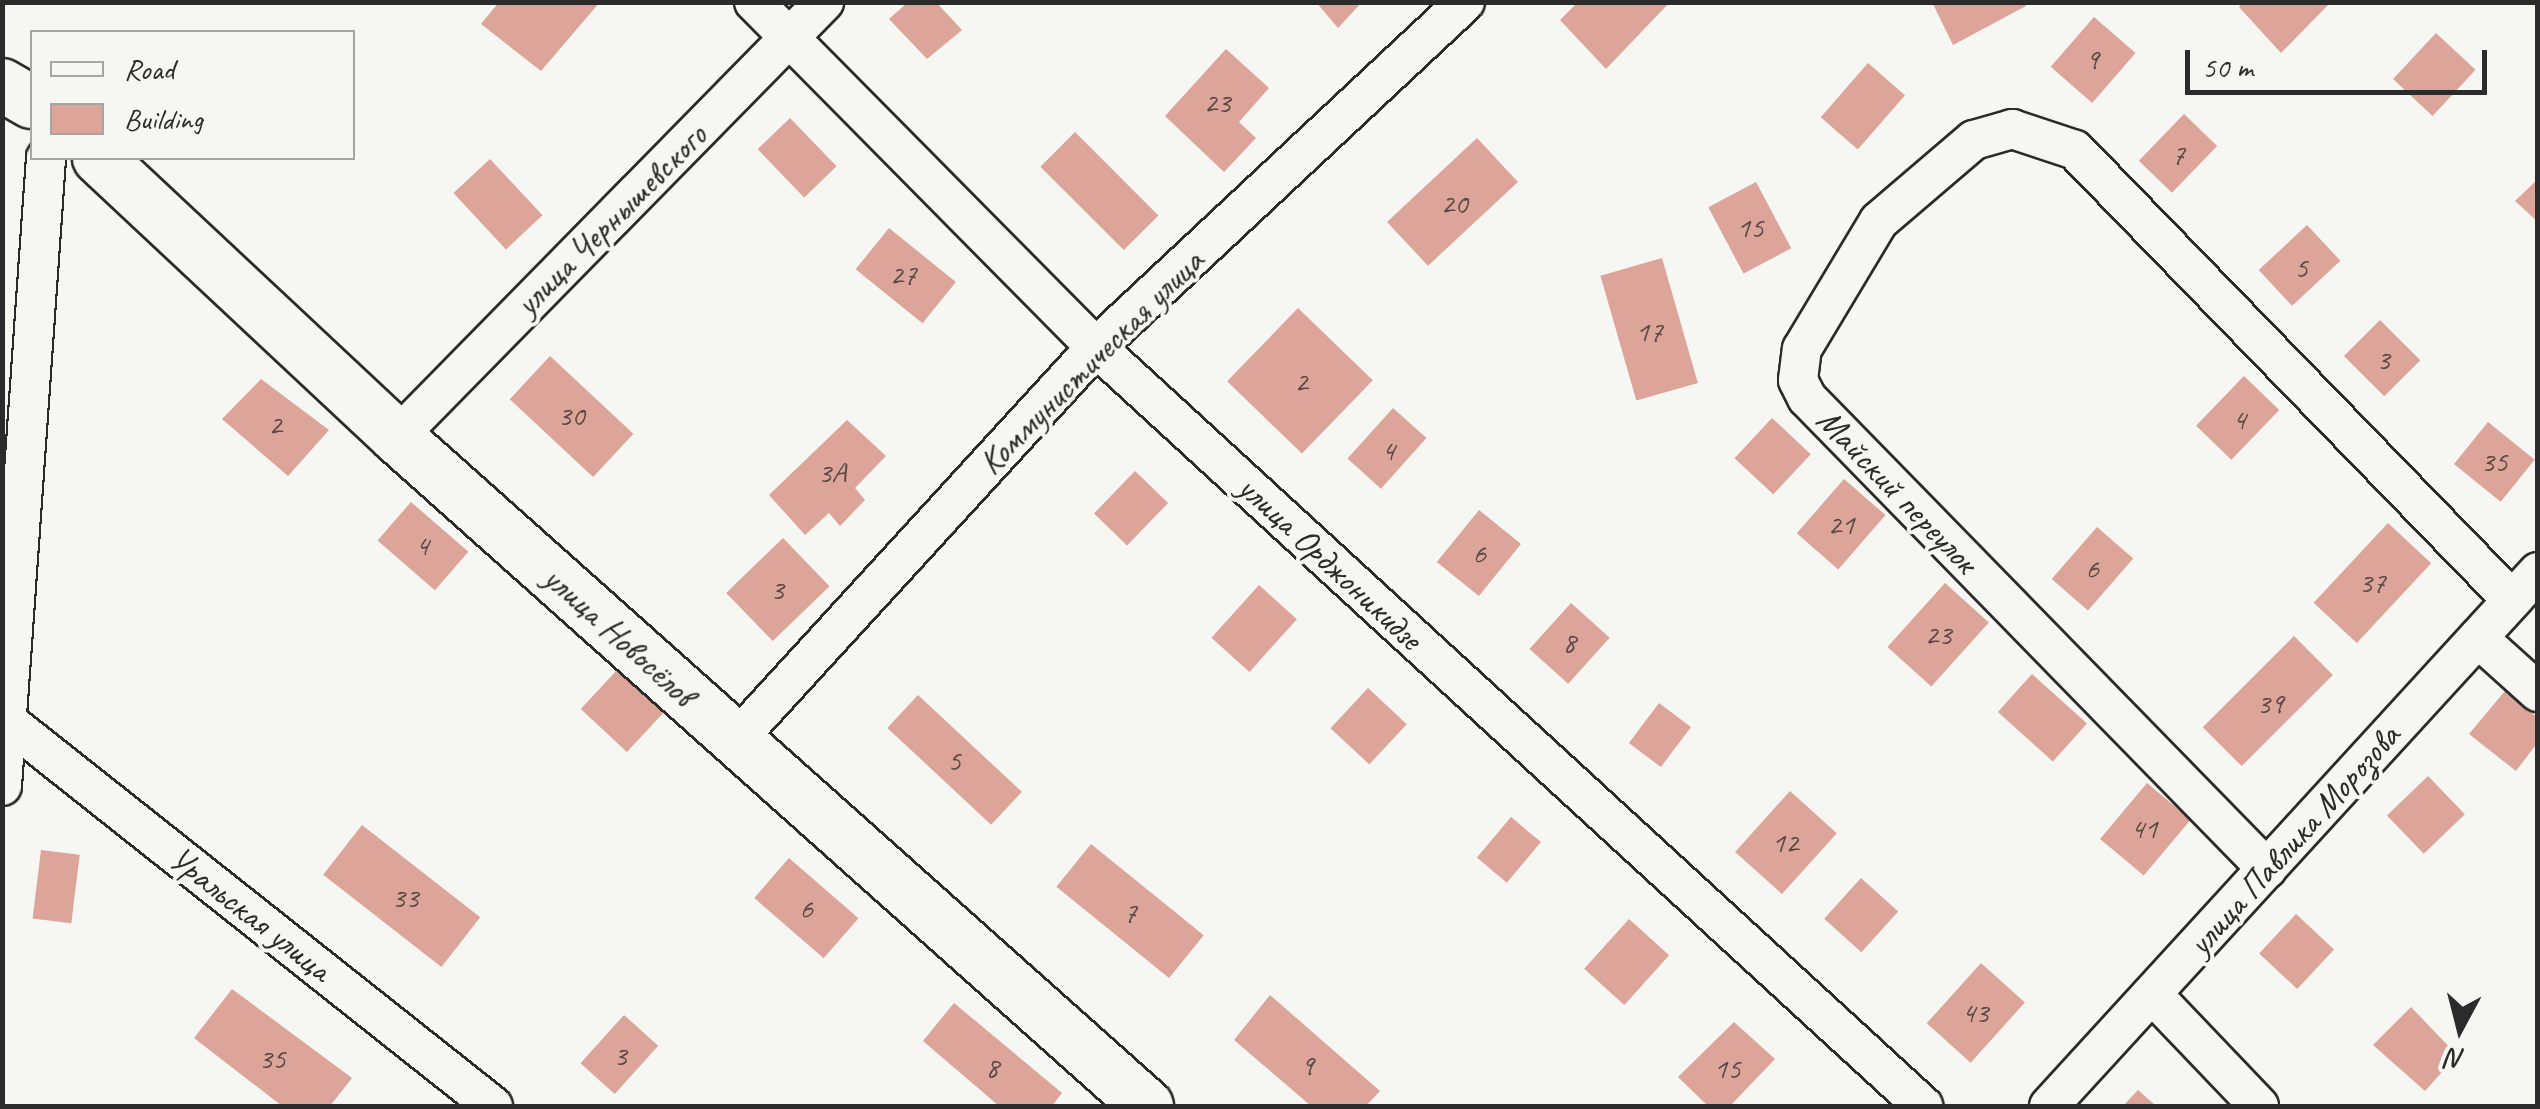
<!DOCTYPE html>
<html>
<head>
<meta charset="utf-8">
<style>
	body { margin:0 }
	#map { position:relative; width:2540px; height:1109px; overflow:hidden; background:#f6f6f2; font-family:Caveat,sans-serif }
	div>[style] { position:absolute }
	.building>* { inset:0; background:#dda499; transform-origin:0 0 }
	.roads { filter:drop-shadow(2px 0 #2b2b2b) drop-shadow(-2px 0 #2b2b2b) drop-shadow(0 2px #2b2b2b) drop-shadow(0 -2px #2b2b2b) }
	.street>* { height:38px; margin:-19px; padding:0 19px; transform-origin:19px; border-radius:19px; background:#f6f6f2 }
	.secondary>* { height:52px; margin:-26px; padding:0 26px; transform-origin:26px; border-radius:26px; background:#f6f6f2 }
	span { translate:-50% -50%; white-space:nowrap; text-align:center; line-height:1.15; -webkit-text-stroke:8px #f6f6f2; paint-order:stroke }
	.number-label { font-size:30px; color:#584946 }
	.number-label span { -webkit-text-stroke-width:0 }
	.street-label { font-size:35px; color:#2b2b2b }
	.frame { position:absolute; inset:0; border:5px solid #2b2b2b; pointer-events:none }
	.legend { position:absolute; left:30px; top:30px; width:325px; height:130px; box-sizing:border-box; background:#f6f6f2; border:2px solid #a5a5a2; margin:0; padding:12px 18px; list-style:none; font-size:30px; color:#2b2b2b }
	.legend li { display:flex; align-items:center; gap:20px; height:50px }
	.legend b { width:50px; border:2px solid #a5a5a2 }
	.north { position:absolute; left:2410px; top:979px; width:100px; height:100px; -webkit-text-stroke:8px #f6f6f2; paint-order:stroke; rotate:187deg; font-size:28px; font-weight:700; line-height:40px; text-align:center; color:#2b2b2b }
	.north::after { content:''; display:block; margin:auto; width:35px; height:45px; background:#2b2b2b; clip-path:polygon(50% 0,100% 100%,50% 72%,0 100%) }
	.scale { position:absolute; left:2185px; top:50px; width:302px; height:45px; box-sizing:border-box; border:5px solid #2b2b2b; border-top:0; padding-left:12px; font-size:30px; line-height:35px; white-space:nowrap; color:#2b2b2b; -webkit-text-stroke:8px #f6f6f2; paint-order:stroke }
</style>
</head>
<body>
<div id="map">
	<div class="building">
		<div style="clip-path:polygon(499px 2px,600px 2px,541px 71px,481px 24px)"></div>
		<div style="clip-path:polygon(908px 2px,936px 2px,962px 30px,927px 59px,889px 19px)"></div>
		<div style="clip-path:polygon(1316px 2px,1362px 2px,1338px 28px)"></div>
		<div style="clip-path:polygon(1578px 2px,1670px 2px,1606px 69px,1560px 20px)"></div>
		<div style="clip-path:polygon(1932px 2px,2024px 2px,2026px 6px,1953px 45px)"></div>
		<div style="clip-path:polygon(2243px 2px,2331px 2px,2281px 53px,2239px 7px)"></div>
		<div style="left:2094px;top:17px;width:55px;height:66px;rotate:41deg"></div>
		<div style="left:2436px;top:33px;width:54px;height:63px;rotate:43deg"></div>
		<div style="clip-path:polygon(1226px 49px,1269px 88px,1239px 122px,1256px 138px,1224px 172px,1165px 116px)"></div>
		<div style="left:1868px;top:63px;width:49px;height:72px;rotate:41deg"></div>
		<div style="left:2184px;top:114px;width:46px;height:65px;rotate:44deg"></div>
		<div style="left:790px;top:118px;width:67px;height:45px;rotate:46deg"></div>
		<div style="left:1075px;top:132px;width:118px;height:49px;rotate:45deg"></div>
		<div style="left:1477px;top:138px;width:60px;height:123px;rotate:47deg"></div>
		<div style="left:490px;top:159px;width:77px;height:50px;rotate:47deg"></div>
		<div style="clip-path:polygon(2538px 179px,2538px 222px,2515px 201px)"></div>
		<div style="left:1756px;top:182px;width:75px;height:54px;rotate:62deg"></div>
		<div style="left:2307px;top:225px;width:49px;height:66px;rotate:47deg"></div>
		<div style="left:889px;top:228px;width:86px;height:53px;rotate:39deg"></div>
		<div style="left:1662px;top:258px;width:130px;height:64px;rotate:74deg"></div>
		<div style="left:1298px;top:308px;width:104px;height:102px;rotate:44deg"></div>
		<div style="left:2380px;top:320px;width:57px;height:51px;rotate:45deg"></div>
		<div style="left:550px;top:356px;width:114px;height:59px;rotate:43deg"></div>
		<div style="left:2244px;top:376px;width:49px;height:69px;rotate:44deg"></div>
		<div style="clip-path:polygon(261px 379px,329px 430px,288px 476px,222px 419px)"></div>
		<div style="left:1393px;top:408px;width:45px;height:68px;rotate:42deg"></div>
		<div style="left:1772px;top:418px;width:53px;height:55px;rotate:43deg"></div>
		<div style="clip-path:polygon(847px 420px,886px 456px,855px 488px,865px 500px,840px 526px,829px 513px,805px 535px,769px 495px)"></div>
		<div style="left:2488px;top:422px;width:60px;height:54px;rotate:39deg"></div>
		<div style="left:1135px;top:471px;width:46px;height:59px;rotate:44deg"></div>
		<div style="left:1844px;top:479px;width:55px;height:72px;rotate:41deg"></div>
		<div style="left:411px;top:502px;width:76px;height:51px;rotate:41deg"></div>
		<div style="left:1479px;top:510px;width:54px;height:67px;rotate:39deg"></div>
		<div style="left:2388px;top:523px;width:59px;height:109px;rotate:43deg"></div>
		<div style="left:2097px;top:527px;width:48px;height:69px;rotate:41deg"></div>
		<div style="left:783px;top:538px;width:67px;height:79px;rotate:46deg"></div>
		<div style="left:1945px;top:583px;width:59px;height:86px;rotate:42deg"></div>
		<div style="left:1259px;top:585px;width:51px;height:71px;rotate:42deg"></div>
		<div style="left:1571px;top:603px;width:52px;height:62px;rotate:42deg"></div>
		<div style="left:2294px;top:636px;width:55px;height:129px;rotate:45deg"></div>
		<div style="left:619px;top:668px;width:63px;height:56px;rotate:43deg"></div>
		<div style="left:2032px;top:674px;width:74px;height:51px;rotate:42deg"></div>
		<div style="left:1368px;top:688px;width:53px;height:55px;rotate:43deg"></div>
		<div style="clip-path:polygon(2505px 691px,2538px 718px,2538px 742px,2516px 771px,2469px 734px)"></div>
		<div style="left:918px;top:695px;width:142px;height:45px;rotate:43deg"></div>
		<div style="left:1659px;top:703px;width:40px;height:50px;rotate:37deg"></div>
		<div style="left:2428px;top:776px;width:53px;height:57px;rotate:46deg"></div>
		<div style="left:2147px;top:783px;width:57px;height:73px;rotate:40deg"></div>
		<div style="left:1790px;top:791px;width:63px;height:82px;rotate:42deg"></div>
		<div style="left:1511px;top:817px;width:39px;height:53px;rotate:40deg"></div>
		<div style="left:362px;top:825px;width:150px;height:63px;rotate:38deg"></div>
		<div style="left:1091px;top:844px;width:145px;height:55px;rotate:39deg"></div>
		<div style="left:41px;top:850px;width:39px;height:69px;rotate:7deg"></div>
		<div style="left:789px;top:858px;width:92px;height:53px;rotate:41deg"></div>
		<div style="left:1861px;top:878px;width:50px;height:55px;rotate:42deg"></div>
		<div style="left:2296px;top:914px;width:52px;height:54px;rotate:43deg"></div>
		<div style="left:1629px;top:919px;width:54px;height:67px;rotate:42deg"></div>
		<div style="left:1981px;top:963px;width:59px;height:81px;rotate:42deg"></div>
		<div style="clip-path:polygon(232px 989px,352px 1078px,330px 1106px,282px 1106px,194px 1038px)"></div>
		<div style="clip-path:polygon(1270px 995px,1380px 1091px,1366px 1106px,1311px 1106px,1234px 1040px)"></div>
		<div style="clip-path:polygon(954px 1003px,1062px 1093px,1052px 1106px,999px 1106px,923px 1041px)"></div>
		<div style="clip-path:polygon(2411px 1007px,2457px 1055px,2425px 1091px,2373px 1045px)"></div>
		<div style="left:624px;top:1015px;width:46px;height:65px;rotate:42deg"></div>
		<div style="clip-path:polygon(1734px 1022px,1775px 1059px,1730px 1106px,1708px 1106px,1678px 1077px)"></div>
		<div style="clip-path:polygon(2138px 1090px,2156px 1106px,2123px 1106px)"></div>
	</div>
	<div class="roads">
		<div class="street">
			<div style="left:754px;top:2px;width:486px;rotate:45.3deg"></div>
			<div style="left:1096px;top:347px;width:1123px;rotate:42.54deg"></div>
			<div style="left:397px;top:437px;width:610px;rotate:-45.53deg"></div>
			<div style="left:2478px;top:638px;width:81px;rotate:42deg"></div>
			<div style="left:7px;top:721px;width:620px;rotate:38.39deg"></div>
			<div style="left:736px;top:740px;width:533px;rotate:-47.51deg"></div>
			<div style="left:1096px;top:347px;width:505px;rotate:-43.07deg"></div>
			<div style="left:2px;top:786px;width:630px;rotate:-85.99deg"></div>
			<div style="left:2267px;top:869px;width:658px;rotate:-134.32deg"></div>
			<div style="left:1807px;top:398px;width:20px;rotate:-117deg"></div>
			<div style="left:1798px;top:380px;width:31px;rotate:-83deg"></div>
			<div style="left:1802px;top:349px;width:149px;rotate:-59deg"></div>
			<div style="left:1879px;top:221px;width:125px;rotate:-40.5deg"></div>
			<div style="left:1974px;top:140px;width:40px;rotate:-16deg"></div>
			<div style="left:2012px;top:129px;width:66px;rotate:18.4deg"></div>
			<div style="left:2075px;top:150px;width:627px;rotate:45.84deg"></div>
			<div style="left:2152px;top:994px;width:155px;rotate:46.3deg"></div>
			<div style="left:2049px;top:1106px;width:724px;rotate:-47.52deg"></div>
		</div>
		<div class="secondary">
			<div style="left:2px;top:85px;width:34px;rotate:30deg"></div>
			<div style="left:99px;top:158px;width:408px;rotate:43.1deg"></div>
			<div style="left:397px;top:437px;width:1005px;rotate:41.73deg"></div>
		</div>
	</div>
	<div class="number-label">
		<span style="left:2092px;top:59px">9</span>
		<span style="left:1217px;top:102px">23</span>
		<span style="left:2178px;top:154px">7</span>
		<span style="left:1454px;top:203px">20</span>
		<span style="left:1750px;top:227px">15</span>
		<span style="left:2301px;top:267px">5</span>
		<span style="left:903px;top:274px">27</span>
		<span style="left:1649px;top:331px">17</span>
		<span style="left:2383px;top:359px">3</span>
		<span style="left:1301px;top:381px">2</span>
		<span style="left:571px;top:415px">30</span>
		<span style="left:2239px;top:419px">4</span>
		<span style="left:275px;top:424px">2</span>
		<span style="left:1388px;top:450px">4</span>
		<span style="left:2494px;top:461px">35</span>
		<span style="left:832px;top:472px">3А</span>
		<span style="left:1841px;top:524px">21</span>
		<span style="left:422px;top:545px">4</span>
		<span style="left:1479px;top:553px">6</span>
		<span style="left:2092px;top:568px">6</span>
		<span style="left:2372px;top:582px">37</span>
		<span style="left:777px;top:589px">3</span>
		<span style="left:1938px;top:634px">23</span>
		<span style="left:1569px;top:642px">8</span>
		<span style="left:2270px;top:703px">39</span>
		<span style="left:954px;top:760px">5</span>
		<span style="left:2144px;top:828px">41</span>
		<span style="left:1785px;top:842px">12</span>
		<span style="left:405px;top:897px">33</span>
		<span style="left:806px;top:908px">6</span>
		<span style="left:1130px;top:912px">7</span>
		<span style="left:1975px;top:1012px">43</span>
		<span style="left:620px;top:1055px">3</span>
		<span style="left:272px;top:1058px">35</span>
		<span style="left:1307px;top:1065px">9</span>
		<span style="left:992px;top:1067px">8</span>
		<span style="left:1727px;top:1068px">15</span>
	</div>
	<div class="street-label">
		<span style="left:611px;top:220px;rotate:-45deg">улица Чернышевского</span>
		<span style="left:1091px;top:362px;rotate:-45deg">Коммунистическая улица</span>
		<span style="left:1897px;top:491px;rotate:46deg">Майский переулок</span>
		<span style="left:1330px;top:563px;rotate:43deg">улица Орджоникидзе</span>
		<span style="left:619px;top:636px;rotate:42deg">улица Новосёлов</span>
		<span style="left:2294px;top:840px;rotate:-48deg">улица Павлика Морозова</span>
		<span style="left:250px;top:914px;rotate:38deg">Уральская улица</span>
	</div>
	<div class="frame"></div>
	<ul class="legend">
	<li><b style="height:12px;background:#f6f6f2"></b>Road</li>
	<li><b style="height:28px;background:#dda499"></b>Building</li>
	</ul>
	<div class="north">N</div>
	<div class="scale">50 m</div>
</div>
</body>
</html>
